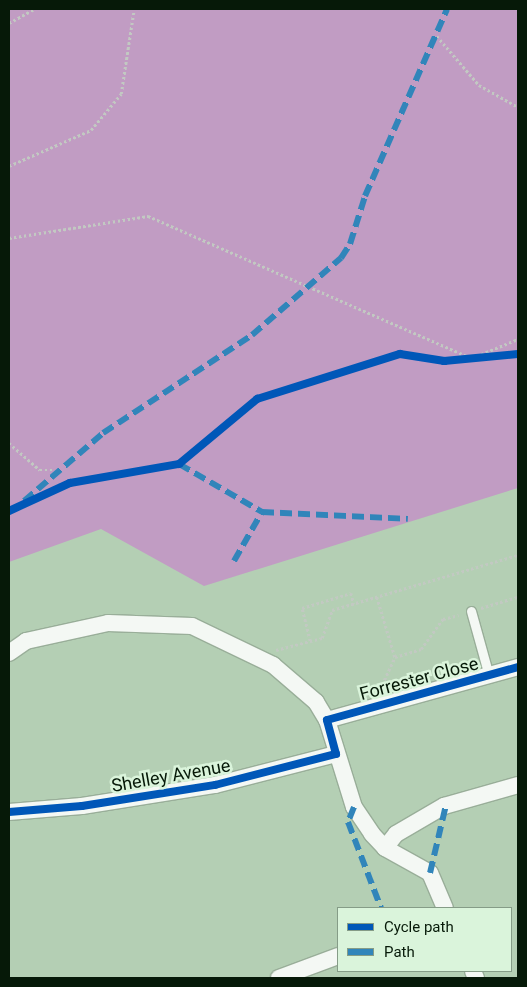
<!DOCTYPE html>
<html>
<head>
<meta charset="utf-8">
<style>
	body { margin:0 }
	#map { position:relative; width:527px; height:987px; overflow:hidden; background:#b4cfb4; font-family:Roboto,sans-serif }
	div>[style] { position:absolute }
	.forest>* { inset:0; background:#c19cc3 }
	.path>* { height:2.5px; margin-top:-1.25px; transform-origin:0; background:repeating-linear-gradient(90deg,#c2c9c2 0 2.5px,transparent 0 5px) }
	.roads { filter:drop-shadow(1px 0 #99ae99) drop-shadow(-1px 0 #99ae99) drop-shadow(0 1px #99ae99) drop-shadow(0 -1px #99ae99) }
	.lane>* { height:9px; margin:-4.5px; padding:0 4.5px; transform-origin:4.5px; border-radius:4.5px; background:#f4f8f4 }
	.street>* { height:16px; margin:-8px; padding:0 8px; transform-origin:8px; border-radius:8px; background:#f4f8f4 }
	.quiet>* { height:6px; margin-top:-3px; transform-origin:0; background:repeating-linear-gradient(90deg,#3185ba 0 12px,transparent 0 18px) }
	.cycleway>* { height:8px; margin:-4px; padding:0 4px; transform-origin:4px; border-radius:4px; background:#0057b8 }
	span { translate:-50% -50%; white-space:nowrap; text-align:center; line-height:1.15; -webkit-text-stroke:5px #daf4db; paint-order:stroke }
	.street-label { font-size:18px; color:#061908 }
	.frame { position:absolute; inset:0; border:10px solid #061908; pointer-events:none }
	.legend { position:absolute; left:337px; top:907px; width:175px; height:65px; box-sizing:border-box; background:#daf4db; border:1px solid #859c87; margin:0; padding:6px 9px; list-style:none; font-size:15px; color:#061908 }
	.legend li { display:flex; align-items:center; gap:10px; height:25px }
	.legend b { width:25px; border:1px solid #859c87 }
</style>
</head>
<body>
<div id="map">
	<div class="forest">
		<div style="clip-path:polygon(9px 9px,518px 9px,518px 488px,204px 586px,101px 529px,9px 562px)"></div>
	</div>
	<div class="path">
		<div style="left:9px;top:23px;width:29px;rotate:-29deg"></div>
		<div style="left:437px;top:36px;width:65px;rotate:49.4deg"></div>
		<div style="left:479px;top:85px;width:45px;rotate:29.4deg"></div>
		<div style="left:9px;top:166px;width:90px;rotate:-23.7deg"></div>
		<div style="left:91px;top:130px;width:47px;rotate:-50.2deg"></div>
		<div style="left:121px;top:94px;width:86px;rotate:-81.3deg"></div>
		<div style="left:9px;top:238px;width:141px;rotate:-9deg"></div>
		<div style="left:148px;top:216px;width:354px;rotate:23.7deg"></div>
		<div style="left:472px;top:358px;width:50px;rotate:-22.4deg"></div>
		<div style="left:9px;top:443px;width:41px;rotate:41.1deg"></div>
		<div style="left:40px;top:470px;width:14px"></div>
		<div style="left:377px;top:597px;width:63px;rotate:73.3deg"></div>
		<div style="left:481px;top:608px;width:39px;rotate:-17deg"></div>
		<div style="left:310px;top:641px;width:34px;rotate:-104deg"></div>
		<div style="left:302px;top:608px;width:51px;rotate:-17deg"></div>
		<div style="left:351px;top:593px;width:11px;rotate:75deg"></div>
		<div style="left:276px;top:650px;width:48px;rotate:-14.6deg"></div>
		<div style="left:322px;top:638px;width:30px;rotate:-70deg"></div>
		<div style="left:332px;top:610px;width:194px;rotate:-16.5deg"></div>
		<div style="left:380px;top:689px;width:35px;rotate:-65deg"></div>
		<div style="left:395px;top:657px;width:27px;rotate:-17deg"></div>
		<div style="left:421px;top:649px;width:37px;rotate:-54deg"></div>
		<div style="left:443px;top:619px;width:16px;rotate:-14deg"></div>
	</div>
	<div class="roads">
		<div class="lane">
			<div style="left:471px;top:611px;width:67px;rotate:74.5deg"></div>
		</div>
		<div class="street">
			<div style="left:9px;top:653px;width:21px;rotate:-35deg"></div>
			<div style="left:26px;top:641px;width:84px;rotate:-12.4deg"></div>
			<div style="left:108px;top:623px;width:84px;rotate:2deg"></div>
			<div style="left:192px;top:626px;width:90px;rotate:25.7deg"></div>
			<div style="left:273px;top:665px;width:57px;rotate:40.7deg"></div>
			<div style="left:316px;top:702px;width:21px;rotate:59deg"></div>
			<div style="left:327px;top:720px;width:91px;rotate:72.8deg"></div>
			<div style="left:354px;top:807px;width:32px;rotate:56deg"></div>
			<div style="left:372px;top:834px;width:19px;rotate:47deg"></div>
			<div style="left:385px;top:848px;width:51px;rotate:29.1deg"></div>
			<div style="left:430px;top:873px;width:38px;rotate:67deg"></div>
			<div style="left:327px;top:720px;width:198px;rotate:-15.5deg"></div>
			<div style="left:9px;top:812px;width:73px;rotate:-4.7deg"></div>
			<div style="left:82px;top:806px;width:135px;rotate:-9deg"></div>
			<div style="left:215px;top:785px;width:125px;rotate:-14.4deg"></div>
			<div style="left:385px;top:848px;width:18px;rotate:-52deg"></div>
			<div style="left:396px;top:834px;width:56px;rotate:-30.3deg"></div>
			<div style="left:444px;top:806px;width:77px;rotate:-15.8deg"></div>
			<div style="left:473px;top:971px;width:8px;rotate:67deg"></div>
			<div style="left:279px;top:978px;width:63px;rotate:-20.4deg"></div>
		</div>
	</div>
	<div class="quiet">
		<div style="left:179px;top:464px;width:96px;rotate:30deg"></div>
		<div style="left:262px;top:512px;width:146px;rotate:2.7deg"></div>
		<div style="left:24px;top:501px;width:104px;rotate:-40.7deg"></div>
		<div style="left:103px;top:433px;width:178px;rotate:-33.3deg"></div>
		<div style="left:252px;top:335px;width:118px;rotate:-40.9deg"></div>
		<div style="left:341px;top:258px;width:17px;rotate:-57deg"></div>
		<div style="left:350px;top:244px;width:50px;rotate:-72.6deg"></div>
		<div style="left:365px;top:196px;width:204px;rotate:-66.3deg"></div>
		<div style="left:234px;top:561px;width:56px;rotate:-60.3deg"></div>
		<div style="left:354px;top:807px;width:16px;rotate:112deg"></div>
		<div style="left:348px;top:822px;width:92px;rotate:69deg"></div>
		<div style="left:430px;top:873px;width:70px;rotate:-76.8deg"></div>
	</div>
	<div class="cycleway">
		<div style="left:9px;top:511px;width:67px;rotate:-24.7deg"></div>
		<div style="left:70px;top:483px;width:111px;rotate:-9.9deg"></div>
		<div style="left:179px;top:464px;width:102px;rotate:-39.8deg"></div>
		<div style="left:257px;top:399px;width:150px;rotate:-17.5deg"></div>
		<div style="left:400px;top:354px;width:45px;rotate:9deg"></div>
		<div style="left:444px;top:361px;width:74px;rotate:-5.4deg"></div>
		<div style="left:9px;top:812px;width:73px;rotate:-4.7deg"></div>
		<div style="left:82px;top:806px;width:135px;rotate:-9deg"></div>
		<div style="left:215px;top:785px;width:125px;rotate:-14.4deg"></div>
		<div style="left:336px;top:754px;width:35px;rotate:-105deg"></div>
		<div style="left:327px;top:720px;width:198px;rotate:-15.5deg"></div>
	</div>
	<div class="street-label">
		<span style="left:419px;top:679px;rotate:-15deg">Forrester Close</span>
		<span style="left:171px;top:776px;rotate:-10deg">Shelley Avenue</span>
	</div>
	<div class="frame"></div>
	<ul class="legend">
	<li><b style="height:6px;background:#0057b8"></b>Cycle path</li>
	<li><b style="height:6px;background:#3185ba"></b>Path</li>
	</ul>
</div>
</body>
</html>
